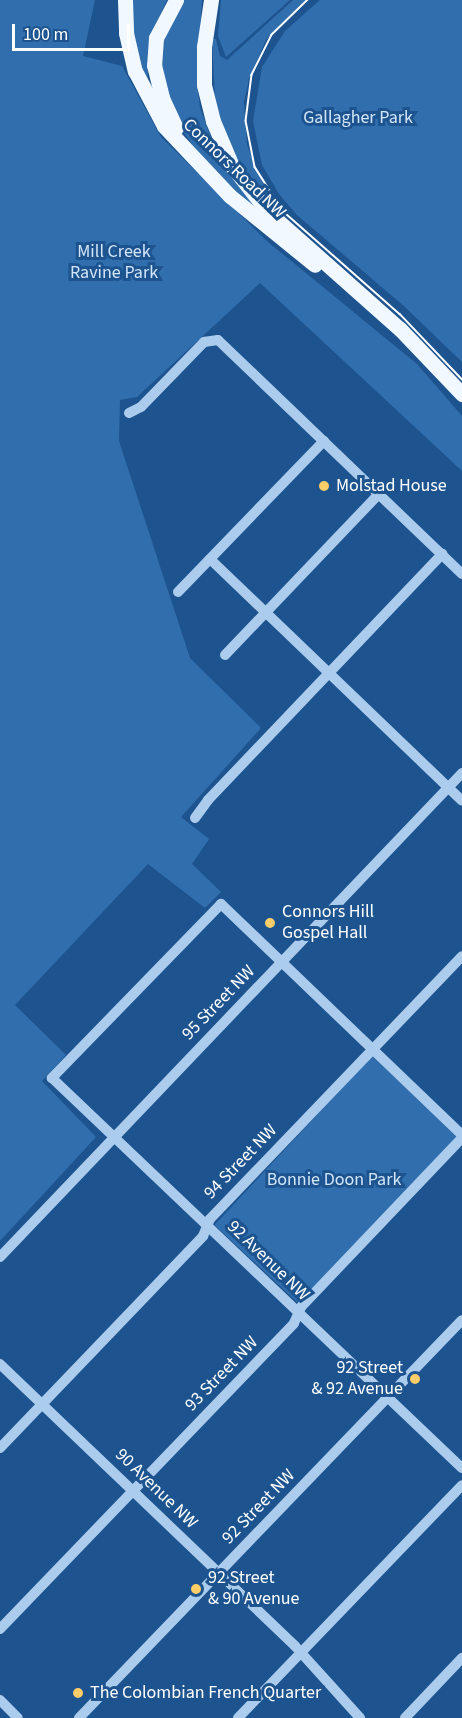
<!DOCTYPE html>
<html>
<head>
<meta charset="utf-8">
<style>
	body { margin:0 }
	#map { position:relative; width:462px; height:1718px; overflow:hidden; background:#1d548f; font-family:"Source Sans 3",sans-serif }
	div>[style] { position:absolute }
	.green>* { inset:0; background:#306ead; transform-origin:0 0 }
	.minor>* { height:10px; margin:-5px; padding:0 5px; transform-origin:5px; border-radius:5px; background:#accced }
	.major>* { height:15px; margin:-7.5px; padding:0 7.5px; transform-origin:7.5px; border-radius:7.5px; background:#f2f8ff }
	.tram>* { height:1.5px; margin:-0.75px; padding:0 0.75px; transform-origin:0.75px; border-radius:0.75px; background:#fff }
	.dots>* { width:16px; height:16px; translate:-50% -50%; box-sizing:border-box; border:3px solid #1d548f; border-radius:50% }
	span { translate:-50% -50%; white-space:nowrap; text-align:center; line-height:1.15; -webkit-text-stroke:6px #1d548f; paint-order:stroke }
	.park-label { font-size:18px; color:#d2e5fa }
	.street-label { font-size:18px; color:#fff }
	.poi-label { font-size:18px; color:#fff }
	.left { translate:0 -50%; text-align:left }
	.right { translate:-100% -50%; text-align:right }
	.scale { position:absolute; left:12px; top:24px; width:118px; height:27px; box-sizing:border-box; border:3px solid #fff; border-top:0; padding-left:8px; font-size:18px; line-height:21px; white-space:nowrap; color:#fff; -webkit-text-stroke:4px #1d548f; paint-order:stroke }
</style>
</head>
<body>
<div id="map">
	<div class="green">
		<div style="clip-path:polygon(0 0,95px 0,83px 56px,122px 66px,161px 137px,268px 242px,417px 364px,462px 416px,462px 471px,260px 283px,137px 397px,120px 400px,119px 441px,190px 658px,261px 728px,181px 817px,209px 839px,192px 864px,221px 892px,205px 908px,148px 864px,15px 1005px,66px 1055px,42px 1081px,96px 1137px,0 1241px)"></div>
		<div style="clip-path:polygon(130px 0,167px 0,150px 37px,147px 86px,131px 32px)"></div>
		<div style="clip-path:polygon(183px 0,202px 0,197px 81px,200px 108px,210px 135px,219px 158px,278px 236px,194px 147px,177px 123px,160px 79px,161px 39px)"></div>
		<div style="clip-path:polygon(221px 0,290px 0,226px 57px,218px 36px)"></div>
		<div style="clip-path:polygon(293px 0,306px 0,266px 40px,249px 79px,244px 102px,247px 145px,268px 195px,263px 200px,243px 173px,221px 125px,215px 100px,212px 39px,216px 39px,220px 56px,227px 60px)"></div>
		<div style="clip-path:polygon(320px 0,462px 0,462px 362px,405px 307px,297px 215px,279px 194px,262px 165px,253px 121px,262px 67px,285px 31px)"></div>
		<div style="left:372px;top:1056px;width:117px;height:231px;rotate:43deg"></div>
	</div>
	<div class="minor">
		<div style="left:129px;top:413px;width:13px;rotate:-27deg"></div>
		<div style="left:141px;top:407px;width:91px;rotate:-45.9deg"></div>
		<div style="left:204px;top:342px;width:14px;rotate:-8deg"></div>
		<div style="left:218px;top:340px;width:338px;rotate:43.8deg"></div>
		<div style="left:210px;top:559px;width:349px;rotate:43.8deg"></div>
		<div style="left:178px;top:592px;width:210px;rotate:-46deg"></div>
		<div style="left:225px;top:655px;width:223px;rotate:-46.3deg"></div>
		<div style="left:195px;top:818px;width:22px;rotate:-54deg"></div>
		<div style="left:208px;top:800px;width:340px;rotate:-46.4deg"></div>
		<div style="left:462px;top:1135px;width:334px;rotate:-136.2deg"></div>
		<div style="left:221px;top:904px;width:243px;rotate:134.2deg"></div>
		<div style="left:52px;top:1078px;width:566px;rotate:43.57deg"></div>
		<div style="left:0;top:1257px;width:669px;rotate:-46.33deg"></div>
		<div style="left:0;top:1364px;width:408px;rotate:43.7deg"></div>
		<div style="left:295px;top:1646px;width:97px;rotate:47.9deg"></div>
		<div style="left:0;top:1448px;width:294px;rotate:-46.2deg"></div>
		<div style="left:203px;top:1236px;width:18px;rotate:-68deg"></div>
		<div style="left:210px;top:1219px;width:364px;rotate:-46.2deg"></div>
		<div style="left:0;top:1629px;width:424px;rotate:-46.1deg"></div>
		<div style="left:294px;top:1323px;width:17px;rotate:-66deg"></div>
		<div style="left:301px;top:1307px;width:233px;rotate:-46.4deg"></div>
		<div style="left:0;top:1700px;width:25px;rotate:45deg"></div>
		<div style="left:79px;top:1718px;width:552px;rotate:-46.1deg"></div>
		<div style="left:238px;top:1718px;width:323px;rotate:-46.1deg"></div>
		<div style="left:405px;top:1718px;width:83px;rotate:-46.5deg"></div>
	</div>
	<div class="major">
		<div style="left:125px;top:0;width:33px;rotate:88deg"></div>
		<div style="left:126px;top:33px;width:39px;rotate:77deg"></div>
		<div style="left:135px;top:71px;width:62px;rotate:62.2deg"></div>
		<div style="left:164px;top:126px;width:96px;rotate:46.7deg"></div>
		<div style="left:230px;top:196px;width:109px;rotate:39.1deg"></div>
		<div style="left:176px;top:0;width:43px;rotate:117.8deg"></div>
		<div style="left:156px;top:38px;width:27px;rotate:94deg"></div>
		<div style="left:154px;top:65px;width:34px;rotate:76deg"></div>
		<div style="left:162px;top:98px;width:33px;rotate:65deg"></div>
		<div style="left:211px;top:0;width:48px;rotate:98.5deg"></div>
		<div style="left:204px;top:47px;width:38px;rotate:90deg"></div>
		<div style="left:204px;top:85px;width:37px;rotate:76deg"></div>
		<div style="left:213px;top:121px;width:49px;rotate:67.1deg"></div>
		<div style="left:232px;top:166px;width:58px;rotate:52deg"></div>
		<div style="left:268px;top:212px;width:176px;rotate:41.6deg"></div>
		<div style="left:400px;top:329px;width:90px;rotate:46.4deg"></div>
	</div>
	<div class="tram">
		<div style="left:308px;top:0;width:50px;rotate:135.8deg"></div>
		<div style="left:272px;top:35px;width:45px;rotate:116.6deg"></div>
		<div style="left:252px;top:75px;width:46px;rotate:97.4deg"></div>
		<div style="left:246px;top:121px;width:47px;rotate:78.9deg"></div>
		<div style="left:255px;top:167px;width:52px;rotate:57.5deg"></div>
		<div style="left:283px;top:211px;width:156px;rotate:41.4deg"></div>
		<div style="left:400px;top:314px;width:90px;rotate:46.4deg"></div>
	</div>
	<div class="dots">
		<div style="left:324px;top:486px;background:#fdcd6a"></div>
		<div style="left:270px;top:923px;background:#fdcd6a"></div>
		<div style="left:415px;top:1379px;background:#fdcd6a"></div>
		<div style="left:196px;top:1589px;background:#fdcd6a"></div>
		<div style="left:78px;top:1693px;background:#fdcd6a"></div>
	</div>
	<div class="park-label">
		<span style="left:358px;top:118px">Gallagher Park</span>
		<span style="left:114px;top:263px">Mill Creek<br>Ravine Park</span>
		<span style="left:334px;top:1180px">Bonnie Doon Park</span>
	</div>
	<div class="street-label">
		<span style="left:234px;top:169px;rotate:44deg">Connors Road NW</span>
		<span style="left:219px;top:1003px;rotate:-46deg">95 Street NW</span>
		<span style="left:241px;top:1162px;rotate:-46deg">94 Street NW</span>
		<span style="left:268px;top:1261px;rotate:44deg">92 Avenue NW</span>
		<span style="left:222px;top:1374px;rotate:-46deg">93 Street NW</span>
		<span style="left:156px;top:1489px;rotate:44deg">90 Avenue NW</span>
		<span style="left:259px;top:1507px;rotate:-46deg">92 Street NW</span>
	</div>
	<div class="poi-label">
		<span class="left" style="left:336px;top:486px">Molstad House</span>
		<span class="left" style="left:282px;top:923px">Connors Hill<br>Gospel Hall</span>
		<span class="right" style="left:403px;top:1379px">92 Street<br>&amp; 92 Avenue</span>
		<span class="left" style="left:208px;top:1589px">92 Street<br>&amp; 90 Avenue</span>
		<span class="left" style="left:90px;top:1693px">The Colombian French Quarter</span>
	</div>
	<div class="scale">100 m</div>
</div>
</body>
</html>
